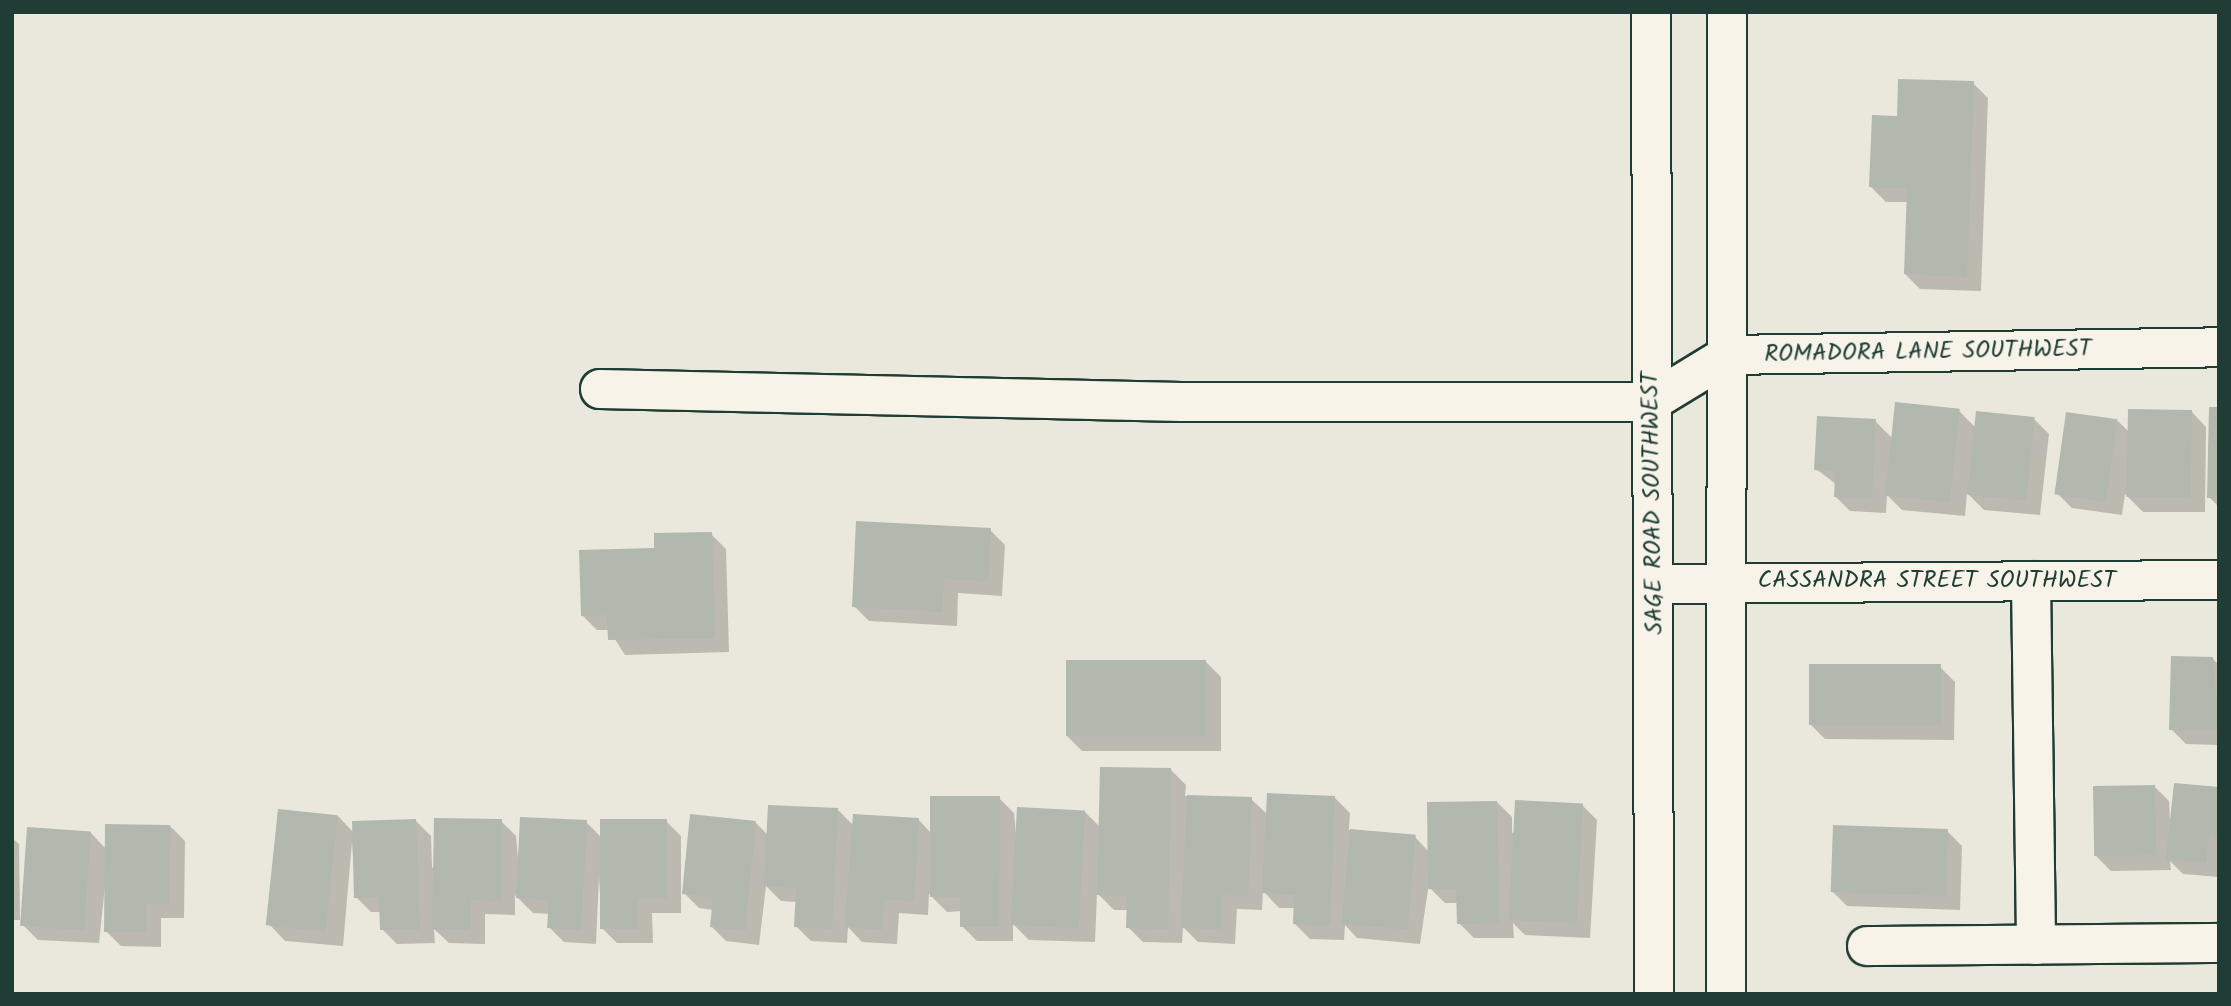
<!DOCTYPE html>
<html>
<head>
<meta charset="utf-8">
<style>
	body { margin:0 }
	#map { position:relative; width:2231px; height:1006px; overflow:hidden; background:#eae8dd; font-family:Kalam,sans-serif }
	div>[style] { position:absolute }
	.shadow>* { inset:0; background:#0003 }
	.building>* { inset:0; background:#b2b8ae; transform-origin:0 0 }
	.roads { filter:drop-shadow(2px 0 #1f3d34) drop-shadow(-2px 0 #1f3d34) drop-shadow(0 2px #1f3d34) drop-shadow(0 -2px #1f3d34) }
	.minor>* { height:38px; margin:-19px; padding:0 19px; transform-origin:19px; border-radius:19px; background:#f7f3e8 }
	.tertiary>* { height:38px; margin:-19px; padding:0 19px; transform-origin:19px; border-radius:19px; background:#f7f3e8 }
	span { translate:-50% -50%; white-space:nowrap; text-align:center; line-height:1.15; -webkit-text-stroke:5px #f7f3e8; paint-order:stroke }
	.street-label { font-size:24px; color:#1f3d34 }
	.frame { position:absolute; inset:0; border:14px solid #1f3d34; pointer-events:none }
</style>
</head>
<body>
<div id="map">
	<div class="shadow">
		<div style="clip-path:polygon(1973px 83px,1988px 98px,1981px 291px,1920px 289px,1905px 274px,1908px 202px,1886px 202px,1871px 187px,1899px 118px)"></div>
		<div style="clip-path:polygon(2219px 409px,2219px 507px,2209px 497px)"></div>
		<div style="clip-path:polygon(1959px 411px,1976px 428px,2034px 419px,2049px 434px,2040px 515px,1984px 510px,1967px 493px,1965px 516px,1902px 510px,1887px 495px,1886px 513px,1850px 511px,1835px 496px,1836px 484px,1816px 469px,1875px 421px,1893px 439px)"></div>
		<div style="clip-path:polygon(2191px 411px,2206px 427px,2205px 512px,2143px 512px,2125px 494px,2122px 515px,2072px 508px,2057px 493px,2118px 421px,2129px 432px)"></div>
		<div style="clip-path:polygon(990px 530px,1005px 545px,1002px 596px,958px 593px,957px 626px,869px 621px,854px 606px)"></div>
		<div style="clip-path:polygon(711px 534px,726px 549px,729px 652px,625px 655px,609px 630px,597px 630px,582px 615px,656px 550px)"></div>
		<div style="clip-path:polygon(2212px 658px,2219px 665px,2219px 745px,2186px 744px,2171px 729px)"></div>
		<div style="clip-path:polygon(1206px 662px,1221px 677px,1221px 751px,1082px 751px,1067px 736px)"></div>
		<div style="clip-path:polygon(1940px 667px,1955px 682px,1954px 740px,1825px 739px,1810px 724px)"></div>
		<div style="clip-path:polygon(1171px 770px,1186px 785px,1185px 796px,1251px 799px,1268px 815px,1335px 798px,1350px 813px,1349px 830px,1415px 837px,1429px 852px,1497px 802px,1512px 817px,1512px 833px,1582px 805px,1597px 820px,1590px 938px,1525px 935px,1513px 923px,1514px 938px,1474px 938px,1459px 923px,1458px 903px,1445px 903px,1430px 888px,1430px 876px,1420px 944px,1357px 938px,1345px 925px,1344px 940px,1310px 939px,1295px 924px,1295px 908px,1279px 908px,1263px 891px,1262px 910px,1237px 909px,1235px 944px,1198px 942px,1183px 927px,1182px 943px,1143px 942px,1128px 927px,1128px 910px,1114px 910px,1097px 893px,1095px 942px,1029px 940px,1013px 924px,1013px 941px,977px 941px,962px 926px,962px 911px,947px 912px,929px 894px,928px 915px,899px 913px,897px 944px,862px 942px,848px 927px,847px 943px,811px 941px,796px 926px,797px 902px,781px 901px,766px 886px,759px 945px,726px 941px,711px 926px,713px 910px,699px 908px,682px 891px,756px 823px,768px 835px,838px 810px,854px 826px,918px 819px,931px 833px,999px 798px,1014px 813px,1017px 845px,1084px 811px,1100px 827px)"></div>
		<div style="clip-path:polygon(2154px 786px,2169px 801px,2170px 819px,2219px 789px,2219px 877px,2183px 874px,2170px 861px,2171px 870px,2111px 871px,2096px 856px)"></div>
		<div style="clip-path:polygon(338px 816px,354px 833px,416px 821px,431px 836px,432px 868px,501px 821px,516px 836px,519px 870px,586px 822px,602px 838px,666px 821px,681px 836px,681px 913px,652px 913px,653px 943px,617px 943px,602px 928px,599px 877px,596px 944px,564px 942px,549px 927px,550px 914px,533px 913px,515px 895px,515px 915px,485px 914px,485px 944px,449px 943px,434px 929px,435px 943px,397px 944px,382px 929px,381px 912px,371px 912px,356px 897px,352px 842px,343px 946px,285px 941px,270px 925px)"></div>
		<div style="clip-path:polygon(170px 826px,185px 841px,184px 918px,161px 918px,161px 947px,121px 946px,106px 931px,106px 876px,99px 943px,38px 940px,23px 925px,90px 832px,106px 849px)"></div>
		<div style="clip-path:polygon(1947px 831px,1962px 846px,1960px 910px,1847px 906px,1832px 891px)"></div>
		<div style="clip-path:polygon(12px 838px,19px 844px,20px 920px,12px 920px)"></div>
	</div>
	<div class="building">
		<div style="clip-path:polygon(1898px 79px,1974px 81px,1967px 277px,1904px 274px,1907px 188px,1869px 187px,1872px 115px,1897px 116px)"></div>
		<div style="left:1895px;top:402px;width:65px;height:94px;rotate:6deg"></div>
		<div style="clip-path:polygon(2209px 407px,2219px 407px,2219px 498px,2207px 498px)"></div>
		<div style="left:2128px;top:409px;width:64px;height:88px;rotate:1deg"></div>
		<div style="left:1976px;top:411px;width:59px;height:84px;rotate:6deg"></div>
		<div style="left:2066px;top:412px;width:52px;height:83px;rotate:8deg"></div>
		<div style="clip-path:polygon(1817px 416px,1876px 419px,1872px 499px,1834px 497px,1835px 471px,1814px 470px)"></div>
		<div style="clip-path:polygon(856px 521px,991px 528px,988px 581px,944px 579px,942px 612px,852px 607px)"></div>
		<div style="clip-path:polygon(712px 532px,715px 638px,608px 640px,607px 615px,581px 616px,579px 550px,654px 548px,654px 533px)"></div>
		<div style="clip-path:polygon(2171px 656px,2213px 657px,2219px 731px,2169px 730px)"></div>
		<div style="left:1066px;top:660px;width:140px;height:76px"></div>
		<div style="left:1809px;top:664px;width:132px;height:61px"></div>
		<div style="clip-path:polygon(1100px 767px,1171px 768px,1168px 929px,1126px 928px,1127px 896px,1097px 895px)"></div>
		<div style="clip-path:polygon(2174px 783px,2219px 787px,2219px 836px,2209px 835px,2206px 863px,2166px 859px)"></div>
		<div style="left:2155px;top:785px;width:70px;height:62px;rotate:89deg"></div>
		<div style="clip-path:polygon(1267px 793px,1335px 796px,1330px 926px,1293px 924px,1294px 895px,1262px 893px)"></div>
		<div style="clip-path:polygon(1187px 795px,1252px 797px,1248px 896px,1222px 895px,1221px 929px,1181px 928px)"></div>
		<div style="clip-path:polygon(930px 796px,1000px 796px,999px 927px,960px 927px,960px 897px,930px 897px)"></div>
		<div style="left:1515px;top:800px;width:68px;height:120px;rotate:3deg"></div>
		<div style="clip-path:polygon(1497px 801px,1499px 923px,1457px 924px,1456px 889px,1428px 889px,1427px 802px)"></div>
		<div style="clip-path:polygon(768px 805px,838px 808px,832px 929px,794px 927px,796px 888px,764px 886px)"></div>
		<div style="left:1017px;top:807px;width:68px;height:118px;rotate:3deg"></div>
		<div style="left:278px;top:809px;width:60px;height:117px;rotate:6deg"></div>
		<div style="clip-path:polygon(690px 814px,756px 821px,745px 931px,710px 927px,713px 897px,682px 894px)"></div>
		<div style="clip-path:polygon(853px 814px,919px 818px,914px 901px,884px 899px,882px 930px,845px 927px)"></div>
		<div style="clip-path:polygon(520px 817px,587px 820px,581px 930px,547px 928px,549px 900px,516px 898px)"></div>
		<div style="clip-path:polygon(434px 818px,502px 819px,501px 901px,471px 900px,470px 930px,432px 929px)"></div>
		<div style="clip-path:polygon(416px 819px,420px 929px,380px 930px,379px 897px,354px 898px,352px 821px)"></div>
		<div style="clip-path:polygon(600px 819px,667px 819px,667px 899px,638px 898px,638px 929px,600px 929px)"></div>
		<div style="clip-path:polygon(105px 824px,170px 825px,169px 904px,146px 904px,146px 932px,104px 932px)"></div>
		<div style="left:1833px;top:825px;width:115px;height:67px;rotate:2deg"></div>
		<div style="left:27px;top:827px;width:64px;height:99px;rotate:4deg"></div>
		<div style="left:1350px;top:829px;width:66px;height:95px;rotate:5deg"></div>
	</div>
	<div class="roads">
		<div class="minor">
			<div style="left:600px;top:389px;width:582px;rotate:1.28deg"></div>
			<div style="left:1182px;top:402px;width:469px"></div>
			<div style="left:1651px;top:402px;width:90px;rotate:-31.4deg"></div>
			<div style="left:1728px;top:355px;width:491px;rotate:-0.9deg"></div>
			<div style="left:2031px;top:581px;width:364px;rotate:89.2deg"></div>
			<div style="left:1655px;top:584px;width:564px;rotate:-0.41deg"></div>
			<div style="left:1867px;top:946px;width:352px;rotate:-0.5deg"></div>
		</div>
		<div class="tertiary">
			<div style="left:1651px;top:12px;width:982px;rotate:89.82deg"></div>
			<div style="left:1726px;top:994px;width:982px;rotate:-89.94deg"></div>
		</div>
	</div>
	<div class="street-label">
		<span style="left:1928px;top:352px;rotate:-1deg">ROMADORA LANE SOUTHWEST</span>
		<span style="left:1653px;top:503px;rotate:-91deg">SAGE ROAD SOUTHWEST</span>
		<span style="left:1937px;top:581px">CASSANDRA STREET SOUTHWEST</span>
	</div>
	<div class="frame"></div>
</div>
</body>
</html>
